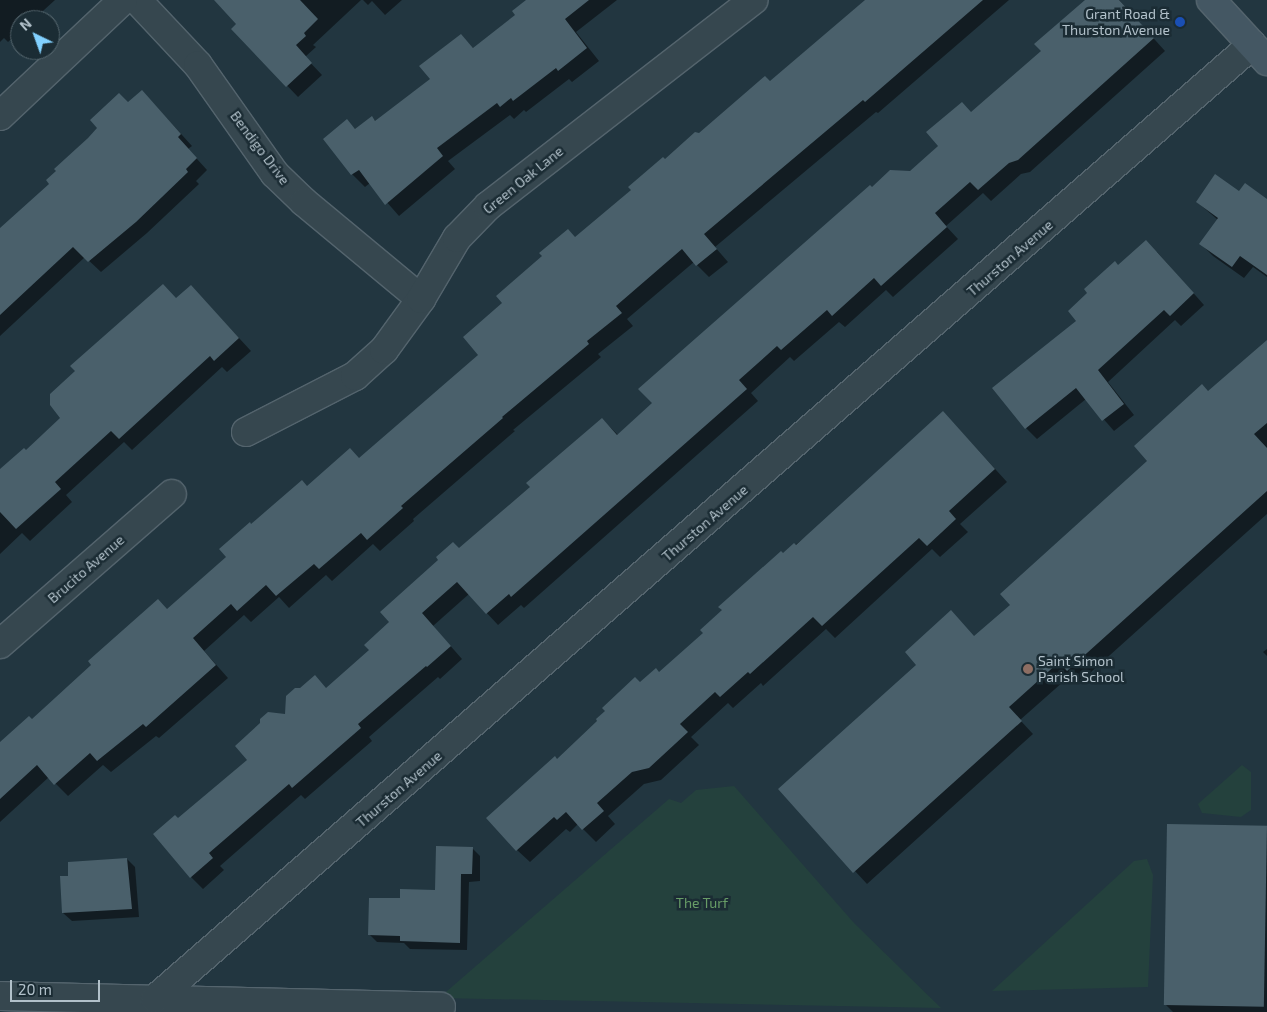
<!DOCTYPE html>
<html>
<head>
<meta charset="utf-8">
<style>
	body { margin:0 }
	#map { position:relative; width:1267px; height:1012px; overflow:hidden; background:#223640; font-family:"Exo 2",sans-serif }
	div>[style] { position:absolute }
	.green>* { inset:0; background:#24413d }
	.shadow>* { inset:0; background:#0007 }
	.building>* { inset:0; background:#4a606b; transform-origin:0 0 }
	.roads { filter:drop-shadow(1px 0 #54646d) drop-shadow(-1px 0 #54646d) drop-shadow(0 1px #54646d) drop-shadow(0 -1px #54646d) }
	.street>* { height:28px; margin:-14px; padding:0 14px; transform-origin:14px; border-radius:14px; background:#36474f }
	.secondary>* { height:28px; margin:-14px; padding:0 14px; transform-origin:14px; border-radius:14px; background:#445763 }
	.dots>* { width:14px; height:14px; translate:-50% -50%; box-sizing:border-box; border:2px solid #1b2c34; border-radius:50% }
	span { translate:-50% -50%; white-space:nowrap; text-align:center; line-height:1.15; -webkit-text-stroke:5px #1b2c34; paint-order:stroke }
	.poi-label { font-size:14px; color:#b2c1ca }
	.right { translate:-100% -50%; text-align:right }
	.left { translate:0 -50%; text-align:left }
	.street-label { font-size:14px; color:#b2c1ca }
	.park-label { font-size:14px; color:#689d67 }
	.north { position:absolute; left:10px; top:10px; width:50px; height:50px; box-sizing:border-box; background:#1b2c34; border:1px solid #576870; border-radius:50%; rotate:318deg; font-size:14px; font-weight:700; line-height:20px; text-align:center; color:#b2c1ca }
	.north::after { content:''; display:block; margin:auto; width:18px; height:22px; background:#82d1ff; clip-path:polygon(50% 0,100% 100%,50% 72%,0 100%) }
	.scale { position:absolute; left:10px; top:980px; width:90px; height:22px; box-sizing:border-box; border:2px solid #b2c1ca; border-top:0; padding-left:6px; font-size:15px; line-height:18px; white-space:nowrap; color:#b2c1ca; -webkit-text-stroke:4px #1b2c34; paint-order:stroke }
</style>
</head>
<body>
<div id="map">
	<div class="green">
		<div style="clip-path:polygon(1242px 765px,1251px 772px,1251px 810px,1241px 817px,1202px 813px,1198px 804px)"></div>
		<div style="clip-path:polygon(734px 786px,854px 923px,941px 1008px,439px 998px,669px 799px,681px 803px,696px 790px)"></div>
		<div style="clip-path:polygon(1147px 859px,1153px 875px,1148px 987px,992px 991px,1134px 861px)"></div>
	</div>
	<div class="shadow">
		<div style="clip-path:polygon(0 0,55px 0,33px 20px,20px 20px,20px 31px,8px 42px,4px 38px,0 42px)"></div>
		<div style="clip-path:polygon(230px 0,361px 0,313px 45px,316px 47px,305px 57px,322px 75px,298px 97px,233px 29px,238px 24px)"></div>
		<div style="clip-path:polygon(363px 0,402px 0,385px 15px,372px 1px,368px 5px)"></div>
		<div style="clip-path:polygon(528px 0,617px 0,576px 32px,599px 61px,572px 82px,569px 79px,526px 112px,524px 110px,514px 119px,510px 115px,448px 161px,455px 169px,399px 216px,370px 183px,365px 187px,352px 174px,324px 139px,347px 121px,356px 130px,372px 118px,376px 122px,431px 79px,461px 35px,474px 49px,516px 15px)"></div>
		<div style="clip-path:polygon(866px 0,1009px 0,878px 113px,876px 112px,715px 247px,728px 262px,709px 277px,694px 262px,627px 319px,633px 326px,598px 354px,601px 357px,513px 430px,515px 431px,413px 519px,414px 521px,380px 551px,373px 544px,332px 581px,326px 575px,289px 608px,279px 597px,251px 622px,244px 615px,204px 651px,228px 678px,159px 738px,156px 736px,111px 772px,103px 765px,68px 796px,49px 777px,0 822px,0 743px,32px 721px,167px 610px,227px 557px,252px 526px,307px 487px,359px 460px,480px 355px,576px 238px,665px 161px,770px 83px)"></div>
		<div style="clip-path:polygon(1086px 0,1119px 0,1165px 51px,1030px 172px,1021px 174px,991px 201px,983px 193px,946px 226px,958px 239px,893px 297px,886px 290px,845px 327px,839px 322px,794px 361px,790px 357px,751px 393px,758px 401px,524px 608px,521px 605px,498px 625px,469px 594px,433px 626px,462px 659px,440px 679px,438px 677px,369px 737px,372px 741px,305px 799px,301px 795px,220px 866px,224px 870px,203px 889px,191px 877px,178px 819px,248px 760px,286px 715px,326px 689px,371px 650px,391px 622px,460px 550px,532px 488px,602px 419px,618px 435px,653px 404px,872px 189px,911px 172px,972px 114px,1043px 51px)"></div>
		<div style="clip-path:polygon(153px 103px,192px 146px,188px 149px,207px 170px,196px 181px,199px 184px,147px 233px,101px 272px,85px 257px,0 336px,0 230px,51px 184px,58px 171px,56px 169px,99px 128px,128px 104px)"></div>
		<div style="clip-path:polygon(1239px 193px,1267px 200px,1267px 277px,1253px 267px,1244px 278px,1213px 256px,1201px 244px,1218px 220px,1197px 202px)"></div>
		<div style="clip-path:polygon(1157px 252px,1204px 305px,1181px 326px,1175px 320px,1108px 382px,1134px 415px,1114px 431px,1086px 399px,1037px 439px,1026px 428px,1078px 321px,1118px 266px)"></div>
		<div style="clip-path:polygon(203px 299px,251px 351px,227px 372px,222px 367px,132px 450px,124px 442px,66px 495px,72px 502px,30px 541px,22px 533px,0 554px,0 471px,26px 452px,62px 418px,176px 300px)"></div>
		<div style="clip-path:polygon(1267px 341px,1267px 514px,1080px 682px,1072px 674px,1020px 720px,1033px 734px,867px 884px,780px 790px,975px 637px,1011px 605px,1149px 461px,1208px 392px)"></div>
		<div style="clip-path:polygon(955px 425px,1007px 482px,960px 524px,968px 532px,940px 557px,932px 549px,835px 638px,826px 629px,763px 686px,761px 683px,733px 708px,728px 703px,691px 737px,699px 745px,661px 780px,644px 784px,608px 816px,615px 824px,596px 842px,578px 824px,570px 832px,566px 829px,530px 862px,517px 850px,557px 760px,640px 684px,660px 674px,705px 633px,783px 554px)"></div>
		<div style="clip-path:polygon(1267px 649px,1267px 656px,1263px 652px)"></div>
		<div style="clip-path:polygon(1267px 827px,1267px 1012px,1173px 1012px,1165px 1004px)"></div>
		<div style="clip-path:polygon(472px 848px,480px 856px,480px 881px,469px 882px,467px 950px,410px 949px,404px 943px,377px 942px,369px 934px,401px 900px,436px 891px)"></div>
		<div style="clip-path:polygon(127px 859px,135px 867px,139px 917px,72px 921px,63px 913px,69px 877px)"></div>
	</div>
	<div class="building">
		<div style="clip-path:polygon(214px 0,300px 0,318px 19px,304px 33px,306px 36px,296px 45px,312px 63px,286px 87px,231px 29px,236px 24px)"></div>
		<div style="clip-path:polygon(526px 0,589px 0,565px 19px,587px 48px,558px 71px,556px 68px,513px 101px,511px 98px,500px 107px,497px 103px,437px 148px,443px 156px,385px 205px,359px 170px,351px 175px,323px 139px,347px 119px,355px 129px,372px 116px,375px 121px,430px 79px,419px 66px,461px 34px,473px 48px,515px 15px,512px 11px)"></div>
		<div style="clip-path:polygon(865px 0,983px 0,865px 102px,863px 100px,704px 234px,717px 249px,696px 266px,682px 249px,616px 306px,622px 313px,587px 341px,589px 344px,502px 417px,503px 418px,401px 506px,403px 508px,367px 540px,361px 533px,319px 569px,314px 564px,276px 596px,266px 585px,237px 611px,231px 604px,193px 638px,216px 665px,146px 727px,143px 724px,97px 761px,90px 753px,54px 785px,37px 765px,0 799px,0 742px,29px 716px,32px 719px,91px 665px,88px 661px,158px 599px,167px 609px,226px 557px,219px 549px,250px 522px,251px 524px,302px 480px,307px 486px,350px 448px,359px 458px,478px 355px,463px 337px,502px 303px,496px 296px,542px 256px,539px 253px,568px 229px,575px 237px,631px 190px,628px 187px,663px 157px,665px 159px,695px 132px,699px 133px,765px 76px,770px 81px)"></div>
		<div style="clip-path:polygon(1085px 0,1119px 0,1154px 38px,1018px 160px,1009px 163px,978px 190px,970px 182px,935px 213px,947px 227px,881px 286px,874px 278px,832px 316px,827px 310px,781px 350px,777px 346px,739px 380px,747px 389px,511px 597px,509px 594px,486px 614px,457px 582px,422px 613px,451px 646px,427px 667px,426px 666px,358px 724px,361px 728px,292px 788px,289px 784px,209px 853px,213px 858px,190px 878px,153px 834px,175px 815px,178px 818px,247px 760px,235px 746px,260px 723px,260px 719px,268px 712px,285px 714px,286px 696px,295px 688px,300px 688px,315px 675px,326px 688px,369px 650px,364px 645px,389px 622px,380px 612px,438px 560px,436px 557px,453px 542px,459px 548px,530px 487px,526px 483px,602px 418px,617px 435px,652px 403px,638px 389px,870px 185px,872px 187px,890px 170px,910px 171px,938px 146px,926px 132px,962px 102px,971px 112px,1041px 51px,1034px 44px)"></div>
		<div style="clip-path:polygon(142px 90px,181px 134px,178px 137px,197px 158px,186px 169px,188px 172px,136px 222px,88px 262px,73px 247px,0 315px,0 228px,49px 184px,46px 180px,56px 171px,54px 169px,88px 138px,97px 128px,90px 120px,119px 93px,128px 102px)"></div>
		<div style="clip-path:polygon(1215px 174px,1239px 191px,1245px 183px,1267px 199px,1267px 275px,1240px 256px,1232px 267px,1199px 244px,1218px 218px,1196px 202px)"></div>
		<div style="clip-path:polygon(1146px 240px,1194px 293px,1170px 316px,1164px 310px,1098px 370px,1124px 404px,1102px 421px,1076px 388px,1025px 429px,992px 388px,1076px 321px,1068px 311px,1087px 293px,1084px 289px,1115px 261px,1118px 265px)"></div>
		<div style="clip-path:polygon(163px 284px,176px 298px,191px 285px,239px 338px,214px 361px,210px 356px,119px 439px,111px 431px,55px 482px,61px 489px,16px 529px,0 512px,0 469px,24px 448px,26px 450px,60px 418px,50px 405px,50px 394px,75px 371px,70px 366px)"></div>
		<div style="clip-path:polygon(1267px 340px,1267px 423px,1254px 434px,1267px 448px,1267px 491px,1067px 671px,1059px 662px,1009px 707px,1022px 721px,853px 873px,778px 789px,916px 665px,905px 652px,951px 610px,974px 636px,1010px 605px,1000px 594px,1147px 461px,1134px 446px,1202px 384px,1208px 391px)"></div>
		<div style="clip-path:polygon(943px 411px,995px 469px,949px 511px,956px 519px,927px 546px,919px 538px,822px 626px,813px 617px,750px 674px,748px 672px,720px 697px,715px 692px,680px 724px,688px 732px,649px 768px,632px 772px,597px 803px,604px 811px,582px 830px,566px 812px,557px 820px,554px 817px,516px 851px,486px 818px,555px 756px,557px 759px,597px 721px,596px 719px,605px 711px,602px 708px,635px 677px,640px 682px,656px 668px,659px 672px,703px 633px,700px 630px,722px 610px,718px 607px,781px 551px,783px 553px,794px 543px,796px 545px)"></div>
		<div style="left:1167px;top:824px;width:100px;height:181px;rotate:1deg"></div>
		<div style="clip-path:polygon(436px 846px,473px 847px,472px 874px,461px 874px,460px 943px,400px 941px,400px 936px,368px 935px,369px 898px,400px 898px,400px 889px,435px 890px)"></div>
		<div style="clip-path:polygon(127px 858px,132px 909px,62px 913px,60px 876px,68px 876px,68px 862px)"></div>
	</div>
	<div class="roads">
		<div class="street">
			<div style="left:137px;top:0;width:89px;rotate:46.8deg"></div>
			<div style="left:198px;top:65px;width:133px;rotate:54.8deg"></div>
			<div style="left:275px;top:174px;width:40px;rotate:44deg"></div>
			<div style="left:304px;top:202px;width:152px;rotate:39.7deg"></div>
			<div style="left:0;top:116px;width:169px;rotate:-43.3deg"></div>
			<div style="left:246px;top:432px;width:123px;rotate:-27.2deg"></div>
			<div style="left:355px;top:376px;width:39px;rotate:-42deg"></div>
			<div style="left:384px;top:350px;width:63px;rotate:-54deg"></div>
			<div style="left:421px;top:299px;width:71px;rotate:-59.5deg"></div>
			<div style="left:457px;top:238px;width:45px;rotate:-45.9deg"></div>
			<div style="left:488px;top:206px;width:336px;rotate:-37.8deg"></div>
			<div style="left:0;top:644px;width:228px;rotate:-41.1deg"></div>
			<div style="left:0;top:996px;width:441px;rotate:1.4deg"></div>
			<div style="left:155px;top:999px;width:1454px;rotate:-41.01deg"></div>
		</div>
		<div class="secondary">
			<div style="left:1211px;top:0;width:83px;rotate:47.4deg"></div>
		</div>
	</div>
	<div class="dots">
		<div style="left:1180px;top:22px;background:#1a4fb4"></div>
		<div style="left:1028px;top:669px;background:#8d6e63"></div>
	</div>
	<div class="poi-label">
		<span class="right" style="left:1170px;top:22px">Grant Road &amp;<br>Thurston Avenue</span>
		<span class="left" style="left:1038px;top:669px">Saint Simon<br>Parish School</span>
	</div>
	<div class="street-label">
		<span style="left:260px;top:148px;rotate:53deg">Bendigo Drive</span>
		<span style="left:523px;top:180px;rotate:-39deg">Green Oak Lane</span>
		<span style="left:1010px;top:258px;rotate:-41deg">Thurston Avenue</span>
		<span style="left:705px;top:523px;rotate:-41deg">Thurston Avenue</span>
		<span style="left:86px;top:569px;rotate:-41deg">Brucito Avenue</span>
		<span style="left:399px;top:789px;rotate:-41deg">Thurston Avenue</span>
	</div>
	<div class="park-label">
		<span style="left:702px;top:903px">The Turf</span>
	</div>
	<div class="north">N</div>
	<div class="scale">20 m</div>
</div>
</body>
</html>
